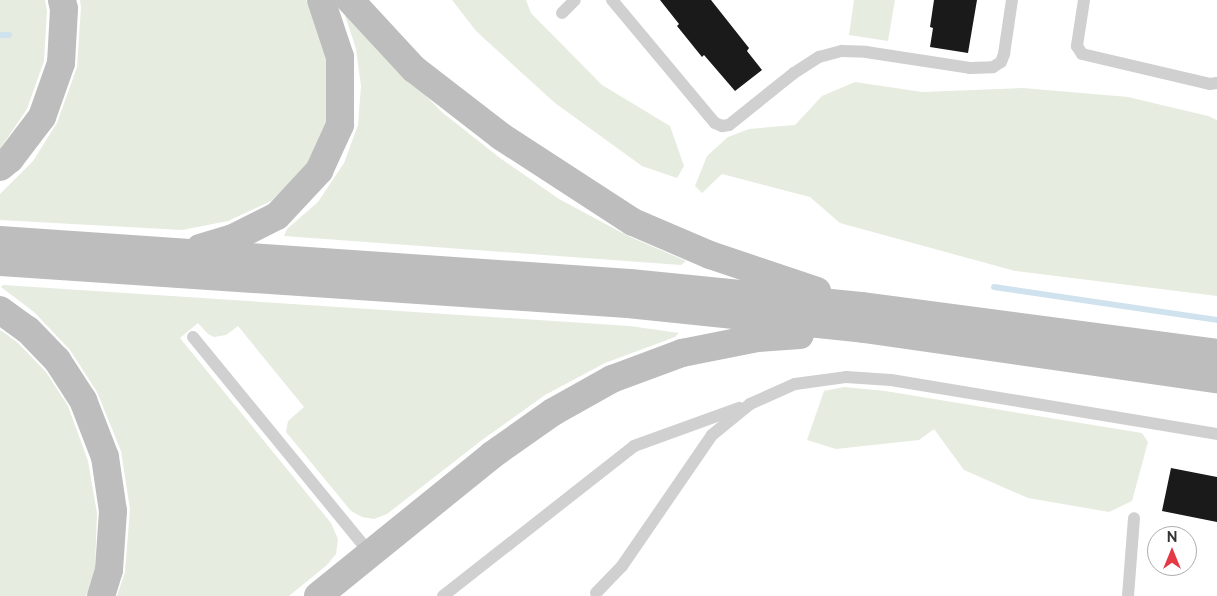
<!DOCTYPE html>
<html>
<head>
<meta charset="utf-8">
<style>
	body { margin:0 }
	#map { position:relative; width:1217px; height:596px; overflow:hidden; background:#fff; font-family:Raleway,sans-serif }
	div>[style] { position:absolute }
	.green>* { inset:0; background:#e6ecdf }
	.stream>* { height:6px; margin:-3px; padding:0 3px; transform-origin:3px; border-radius:3px; background:#cfe2ee }
	.building>* { inset:0; background:#1a1a1a }
	.lane>* { height:12px; margin:-6px; padding:0 6px; transform-origin:6px; border-radius:6px; background:#d0d0d0 }
	.secondary>* { height:28px; margin:-14px; padding:0 14px; transform-origin:14px; border-radius:14px; background:#bdbdbd }
	span { translate:-50% -50%; white-space:nowrap; text-align:center; line-height:1.15; -webkit-text-stroke:5px #fff; paint-order:stroke }
	.north { position:absolute; left:1147px; top:526px; width:50px; height:50px; box-sizing:border-box; background:#fff; border:1px solid #adadad; border-radius:50%; rotate:0deg; font-size:14px; font-weight:700; line-height:20px; text-align:center; color:#333 }
	.north::after { content:''; display:block; margin:auto; width:18px; height:22px; background:#e63946; clip-path:polygon(50% 0,100% 100%,50% 72%,0 100%) }
</style>
</head>
<body>
<div id="map">
	<div class="green">
		<div style="clip-path:polygon(0 0,45px 0,47px 11px,44px 61px,27px 109px,0 149px)"></div>
		<div style="clip-path:polygon(80px 0,306px 0,313px 15px,327px 60px,328px 120px,311px 162px,271px 201px,228px 221px,182px 230px,0 220px,0 194px,33px 161px,57px 123px,77px 67px,81px 7px)"></div>
		<div style="clip-path:polygon(452px 0,526px 0,531px 13px,602px 85px,670px 126px,684px 166px,677px 178px,642px 166px,555px 103px,476px 31px)"></div>
		<div style="clip-path:polygon(854px 0,895px 0,888px 41px,849px 35px)"></div>
		<div style="clip-path:polygon(345px 15px,443px 113px,500px 158px,559px 199px,628px 236px,686px 261px,681px 265px,284px 236px,287px 229px,318px 202px,344px 163px,358px 125px,361px 86px,356px 49px)"></div>
		<div style="clip-path:polygon(855px 82px,922px 92px,1023px 88px,1128px 97px,1208px 116px,1217px 120px,1217px 296px,1015px 271px,840px 223px,810px 197px,722px 174px,702px 193px,695px 186px,707px 156px,728px 137px,749px 129px,795px 125px,822px 96px)"></div>
		<div style="clip-path:polygon(3px 285px,630px 326px,679px 333px,675px 337px,605px 363px,545px 395px,482px 440px,387px 514px,374px 519px,362px 517px,351px 511px,286px 432px,288px 421px,304px 407px,238px 326px,226px 335px,214px 337px,208px 334px,198px 323px,180px 338px,331px 523px,338px 539px,336px 554px,327px 565px,289px 596px,117px 596px,125px 572px,130px 509px,121px 451px,97px 392px,70px 350px,34px 312px,1px 287px)"></div>
		<div style="clip-path:polygon(0 330px,17px 342px,46px 372px,68px 406px,88px 461px,97px 513px,95px 569px,86px 596px,0 596px)"></div>
		<div style="clip-path:polygon(844px 387px,885px 391px,1142px 433px,1148px 442px,1132px 501px,1109px 512px,1028px 498px,964px 470px,934px 429px,919px 440px,836px 449px,807px 440px,824px 391px)"></div>
	</div>
	<div class="stream">
		<div style="left:0;top:35px;width:9px"></div>
		<div style="left:994px;top:287px;width:225px;rotate:8.4deg"></div>
	</div>
	<div class="building">
		<div style="clip-path:polygon(660px 0,711px 0,749px 48px,747px 51px,762px 70px,735px 91px,704px 55px,702px 57px,677px 26px,679px 24px)"></div>
		<div style="clip-path:polygon(934px 0,977px 0,968px 53px,930px 47px,933px 28px,930px 27px)"></div>
		<div style="clip-path:polygon(1171px 468px,1217px 477px,1217px 522px,1162px 511px)"></div>
	</div>
	<div class="lane">
		<div style="left:612px;top:0;width:160px;rotate:50.1deg"></div>
		<div style="left:715px;top:123px;width:8px;rotate:23deg"></div>
		<div style="left:722px;top:126px;width:7px;rotate:-8deg"></div>
		<div style="left:729px;top:125px;width:83px;rotate:-38.7deg"></div>
		<div style="left:794px;top:73px;width:30px;rotate:-33deg"></div>
		<div style="left:819px;top:57px;width:24px;rotate:-15deg"></div>
		<div style="left:842px;top:51px;width:24px;rotate:2deg"></div>
		<div style="left:866px;top:52px;width:105px;rotate:8.7deg"></div>
		<div style="left:970px;top:68px;width:23px;rotate:-2deg"></div>
		<div style="left:993px;top:67px;width:9px;rotate:-32deg"></div>
		<div style="left:1001px;top:62px;width:9px;rotate:-69deg"></div>
		<div style="left:1004px;top:54px;width:55px;rotate:-81.6deg"></div>
		<div style="left:1084px;top:0;width:47px;rotate:98.7deg"></div>
		<div style="left:1077px;top:46px;width:9px;rotate:58deg"></div>
		<div style="left:1082px;top:54px;width:131px;rotate:13.2deg"></div>
		<div style="left:1210px;top:84px;width:7px;rotate:-8deg"></div>
		<div style="left:562px;top:13px;width:18px;rotate:-45deg"></div>
		<div style="left:193px;top:337px;width:279px;rotate:50.7deg"></div>
		<div style="left:596px;top:593px;width:37px;rotate:-46deg"></div>
		<div style="left:622px;top:566px;width:159px;rotate:-55.5deg"></div>
		<div style="left:712px;top:435px;width:49px;rotate:-39.2deg"></div>
		<div style="left:750px;top:404px;width:49px;rotate:-24deg"></div>
		<div style="left:795px;top:384px;width:51px;rotate:-7.8deg"></div>
		<div style="left:846px;top:377px;width:45px;rotate:3.8deg"></div>
		<div style="left:891px;top:380px;width:330px;rotate:9.4deg"></div>
		<div style="left:443px;top:596px;width:243px;rotate:-38.1deg"></div>
		<div style="left:634px;top:446px;width:112px;rotate:-19.9deg"></div>
		<div style="left:1128px;top:596px;width:78px;rotate:-85.6deg"></div>
	</div>
	<div class="secondary">
		<div style="left:350px;top:0;width:94px;rotate:47.2deg"></div>
		<div style="left:414px;top:69px;width:111px;rotate:37.7deg"></div>
		<div style="left:502px;top:137px;width:156px;rotate:33deg"></div>
		<div style="left:633px;top:222px;width:84px;rotate:23.2deg"></div>
		<div style="left:710px;top:255px;width:113px;rotate:18.6deg"></div>
		<div style="left:0;top:167px;width:13px;rotate:-39deg"></div>
		<div style="left:10px;top:159px;width:53px;rotate:-52.7deg"></div>
		<div style="left:42px;top:117px;width:57px;rotate:-70.6deg"></div>
		<div style="left:61px;top:63px;width:54px;rotate:-86.8deg"></div>
		<div style="left:64px;top:9px;width:9px;rotate:-103deg"></div>
		<div style="left:0;top:240px;width:631px;rotate:3.9deg"></div>
		<div style="left:630px;top:283px;width:232px;rotate:5.7deg"></div>
		<div style="left:861px;top:306px;width:359px;rotate:7.5deg"></div>
		<div style="left:200px;top:248px;width:34px;rotate:-17deg"></div>
		<div style="left:233px;top:238px;width:49px;rotate:-26.6deg"></div>
		<div style="left:277px;top:216px;width:62px;rotate:-47deg"></div>
		<div style="left:319px;top:171px;width:51px;rotate:-65.5deg"></div>
		<div style="left:340px;top:125px;width:68px;rotate:-90deg"></div>
		<div style="left:340px;top:57px;width:60px;rotate:-108.4deg"></div>
		<div style="left:0;top:262px;width:629px;rotate:3.83deg"></div>
		<div style="left:628px;top:304px;width:237px;rotate:6deg"></div>
		<div style="left:864px;top:329px;width:357px;rotate:8.1deg"></div>
		<div style="left:0;top:310px;width:34px;rotate:36deg"></div>
		<div style="left:28px;top:330px;width:42px;rotate:46deg"></div>
		<div style="left:57px;top:360px;width:48px;rotate:57deg"></div>
		<div style="left:83px;top:400px;width:61px;rotate:68.9deg"></div>
		<div style="left:105px;top:457px;width:55px;rotate:81.6deg"></div>
		<div style="left:113px;top:511px;width:59px;rotate:93.9deg"></div>
		<div style="left:109px;top:570px;width:27px;rotate:107deg"></div>
		<div style="left:318px;top:596px;width:224px;rotate:-39deg"></div>
		<div style="left:492px;top:455px;width:75px;rotate:-35.2deg"></div>
		<div style="left:553px;top:412px;width:68px;rotate:-29.2deg"></div>
		<div style="left:612px;top:379px;width:75px;rotate:-20.4deg"></div>
		<div style="left:682px;top:353px;width:77px;rotate:-11.2deg"></div>
		<div style="left:758px;top:338px;width:42px;rotate:-4.1deg"></div>
	</div>
	<div class="north">N</div>
</div>
</body>
</html>
